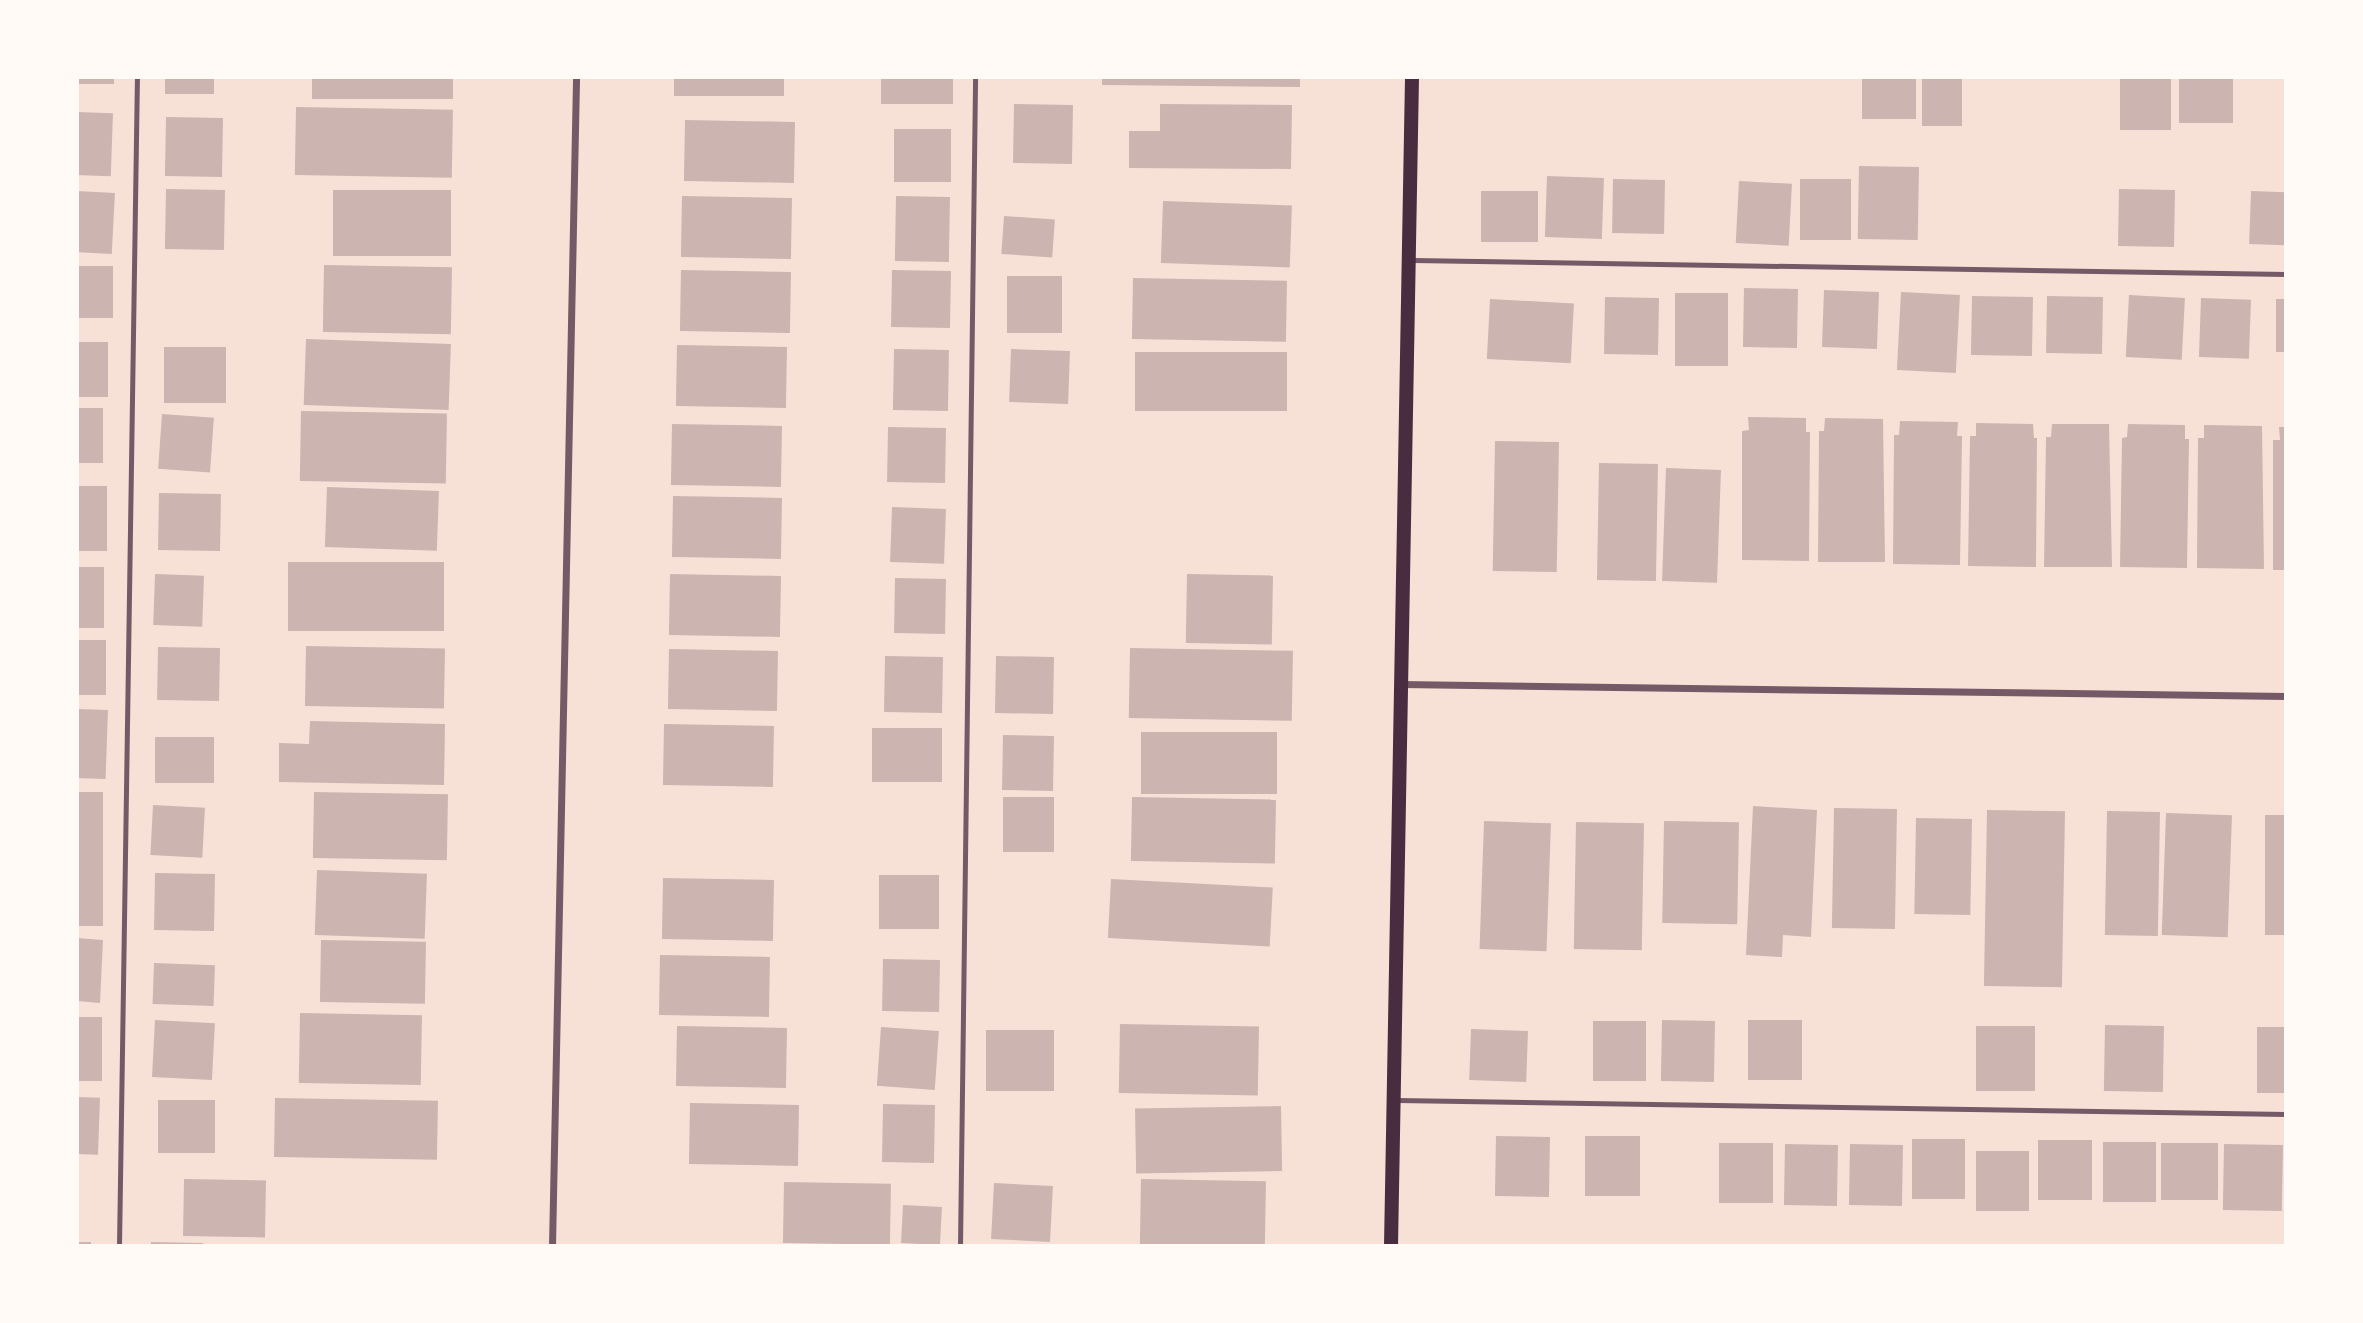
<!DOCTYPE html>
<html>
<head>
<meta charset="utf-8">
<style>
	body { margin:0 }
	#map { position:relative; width:2363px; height:1323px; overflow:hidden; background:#f7e1d7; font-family:Quicksand,sans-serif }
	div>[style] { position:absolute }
	.building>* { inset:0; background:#ccb4b1; transform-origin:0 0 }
	.service>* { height:5px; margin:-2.5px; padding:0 2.5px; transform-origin:2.5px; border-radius:2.5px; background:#755966 }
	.minor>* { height:7px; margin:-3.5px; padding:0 3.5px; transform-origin:3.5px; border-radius:3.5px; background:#755966 }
	.secondary>* { height:14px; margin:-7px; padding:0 7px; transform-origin:7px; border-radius:7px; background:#4a2c40 }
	span { translate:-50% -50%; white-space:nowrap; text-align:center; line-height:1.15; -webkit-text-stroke:5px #fffaf5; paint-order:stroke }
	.frame { position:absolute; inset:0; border:79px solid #fffaf5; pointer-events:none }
</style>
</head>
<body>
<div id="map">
	<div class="building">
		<div style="left:77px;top:77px;width:37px;height:7px"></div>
		<div style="left:165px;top:77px;width:49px;height:17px"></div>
		<div style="left:312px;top:77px;width:141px;height:22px"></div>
		<div style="left:674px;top:77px;width:110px;height:19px"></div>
		<div style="left:881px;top:77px;width:72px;height:27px"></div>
		<div style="clip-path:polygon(1102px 77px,1300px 77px,1300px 87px,1102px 85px)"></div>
		<div style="left:1862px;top:77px;width:54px;height:42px"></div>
		<div style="left:1922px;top:77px;width:40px;height:49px"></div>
		<div style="left:2120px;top:77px;width:51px;height:53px"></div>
		<div style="left:2179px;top:77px;width:54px;height:46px"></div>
		<div style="left:1014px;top:104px;width:59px;height:59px;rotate:1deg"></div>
		<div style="clip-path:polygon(1160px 104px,1292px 105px,1291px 169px,1129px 168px,1129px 131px,1160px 131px)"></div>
		<div style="left:296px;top:107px;width:157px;height:68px;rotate:1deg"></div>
		<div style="left:77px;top:112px;width:36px;height:63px;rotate:2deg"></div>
		<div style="left:166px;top:117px;width:57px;height:59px;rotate:1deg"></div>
		<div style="left:685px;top:120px;width:110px;height:61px;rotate:1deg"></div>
		<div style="left:894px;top:129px;width:57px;height:53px"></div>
		<div style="left:1859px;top:166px;width:60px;height:73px;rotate:1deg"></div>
		<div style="left:1547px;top:176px;width:57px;height:61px;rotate:2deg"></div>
		<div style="left:1613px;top:179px;width:52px;height:54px;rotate:1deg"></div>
		<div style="left:1800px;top:179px;width:51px;height:61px"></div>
		<div style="left:1739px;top:181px;width:53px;height:62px;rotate:3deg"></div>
		<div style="left:166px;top:189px;width:59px;height:60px;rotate:1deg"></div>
		<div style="left:2119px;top:189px;width:56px;height:57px;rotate:1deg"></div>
		<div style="left:333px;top:190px;width:118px;height:66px"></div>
		<div style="left:77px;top:191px;width:38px;height:61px;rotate:3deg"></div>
		<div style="left:1481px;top:191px;width:57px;height:51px"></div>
		<div style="left:2251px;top:191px;width:35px;height:53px;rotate:2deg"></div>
		<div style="left:682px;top:196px;width:110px;height:61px;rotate:1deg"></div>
		<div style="left:896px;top:196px;width:54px;height:65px;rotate:1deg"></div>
		<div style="left:1163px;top:201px;width:129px;height:62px;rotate:2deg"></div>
		<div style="left:1004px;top:216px;width:51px;height:38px;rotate:4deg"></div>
		<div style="left:324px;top:265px;width:128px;height:67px;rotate:1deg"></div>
		<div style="left:77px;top:266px;width:36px;height:52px"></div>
		<div style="left:681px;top:270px;width:110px;height:61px;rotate:1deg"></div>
		<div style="left:892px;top:270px;width:59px;height:57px;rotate:1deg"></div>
		<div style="left:1007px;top:276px;width:55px;height:57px"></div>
		<div style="left:1133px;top:278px;width:154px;height:61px;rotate:1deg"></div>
		<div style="left:1744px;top:288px;width:54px;height:59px;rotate:1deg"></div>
		<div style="left:1824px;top:290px;width:55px;height:57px;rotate:2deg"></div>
		<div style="left:1901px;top:292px;width:59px;height:78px;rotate:3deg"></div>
		<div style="left:1675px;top:293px;width:53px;height:73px"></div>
		<div style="left:2129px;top:295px;width:56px;height:62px;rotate:3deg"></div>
		<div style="left:1972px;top:296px;width:61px;height:59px;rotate:1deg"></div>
		<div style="left:2047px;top:296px;width:56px;height:57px;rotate:1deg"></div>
		<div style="left:1605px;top:297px;width:54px;height:57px;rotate:1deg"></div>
		<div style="left:2201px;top:298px;width:50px;height:59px;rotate:2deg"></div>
		<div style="left:1490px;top:299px;width:84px;height:60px;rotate:3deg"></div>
		<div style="left:2276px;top:299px;width:10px;height:53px"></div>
		<div style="left:306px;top:339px;width:145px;height:66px;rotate:2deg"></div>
		<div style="left:77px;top:342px;width:31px;height:55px"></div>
		<div style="left:677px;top:345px;width:110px;height:61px;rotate:1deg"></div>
		<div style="left:164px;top:347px;width:62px;height:56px"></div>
		<div style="left:894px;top:349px;width:55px;height:61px;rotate:1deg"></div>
		<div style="left:1011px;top:349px;width:59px;height:53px;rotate:2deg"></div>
		<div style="left:1135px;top:352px;width:152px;height:59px"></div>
		<div style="left:77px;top:408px;width:26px;height:55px"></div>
		<div style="left:301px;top:411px;width:146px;height:70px;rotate:1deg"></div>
		<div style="left:162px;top:414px;width:52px;height:55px;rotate:4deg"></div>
		<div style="clip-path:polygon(1748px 417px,1806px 418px,1806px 432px,1810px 432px,1809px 561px,1742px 560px,1742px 431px,1749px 430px)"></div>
		<div style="clip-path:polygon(1825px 418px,1883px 419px,1885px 562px,1818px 562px,1819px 431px,1824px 431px)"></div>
		<div style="clip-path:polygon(1900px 421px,1958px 422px,1957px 436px,1962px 436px,1960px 565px,1893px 564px,1894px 435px,1899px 435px)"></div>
		<div style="clip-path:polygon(1976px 423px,2033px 424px,2034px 438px,2037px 438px,2036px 567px,1968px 566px,1970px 436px,1976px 436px)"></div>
		<div style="left:672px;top:424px;width:110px;height:61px;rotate:1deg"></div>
		<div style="clip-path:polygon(2052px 424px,2109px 424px,2112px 567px,2044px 567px,2046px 437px,2051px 437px)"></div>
		<div style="clip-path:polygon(2128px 424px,2185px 425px,2185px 439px,2189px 439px,2187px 568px,2120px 567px,2122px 438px,2127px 437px)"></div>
		<div style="clip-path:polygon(2204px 425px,2262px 426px,2264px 569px,2197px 568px,2198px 438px,2204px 438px)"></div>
		<div style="left:888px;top:427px;width:58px;height:55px;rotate:1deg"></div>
		<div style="clip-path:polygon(2279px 427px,2286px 427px,2286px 570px,2273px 570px,2273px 440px,2280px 440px)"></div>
		<div style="left:1495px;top:441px;width:64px;height:130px;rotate:1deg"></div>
		<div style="left:1599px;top:463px;width:59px;height:117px;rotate:1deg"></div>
		<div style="left:1666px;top:468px;width:55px;height:113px;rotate:2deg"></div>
		<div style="left:77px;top:486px;width:30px;height:65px"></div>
		<div style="left:327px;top:487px;width:112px;height:60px;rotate:2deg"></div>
		<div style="left:159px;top:493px;width:62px;height:57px;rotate:1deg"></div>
		<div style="left:673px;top:496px;width:109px;height:61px;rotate:1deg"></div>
		<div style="left:892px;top:507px;width:54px;height:55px;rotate:2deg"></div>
		<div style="left:288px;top:562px;width:156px;height:69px"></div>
		<div style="left:77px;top:567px;width:27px;height:61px"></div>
		<div style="left:155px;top:574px;width:49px;height:51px;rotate:2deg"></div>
		<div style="left:670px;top:574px;width:111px;height:61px;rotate:1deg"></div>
		<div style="left:1187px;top:574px;width:86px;height:69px;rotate:1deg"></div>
		<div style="left:895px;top:578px;width:51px;height:55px;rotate:1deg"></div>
		<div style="left:77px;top:640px;width:29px;height:55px"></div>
		<div style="left:306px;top:646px;width:139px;height:60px;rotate:1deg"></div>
		<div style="left:158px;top:647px;width:62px;height:53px;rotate:1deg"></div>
		<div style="left:1130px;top:648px;width:163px;height:70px;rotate:1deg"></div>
		<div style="left:669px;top:649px;width:109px;height:60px;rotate:1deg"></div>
		<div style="left:885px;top:656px;width:58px;height:56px;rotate:1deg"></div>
		<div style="left:996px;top:656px;width:58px;height:57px;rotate:1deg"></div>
		<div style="left:77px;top:709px;width:31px;height:69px;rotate:2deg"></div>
		<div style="clip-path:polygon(310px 721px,445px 724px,444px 785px,279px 782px,279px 743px,309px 744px)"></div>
		<div style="left:664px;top:724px;width:110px;height:61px;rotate:1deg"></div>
		<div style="left:942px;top:728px;width:54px;height:70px;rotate:90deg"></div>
		<div style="left:1141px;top:732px;width:136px;height:62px"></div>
		<div style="left:1003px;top:735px;width:51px;height:55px;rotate:1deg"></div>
		<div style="left:155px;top:737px;width:59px;height:46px"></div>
		<div style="left:77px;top:792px;width:26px;height:134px"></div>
		<div style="left:314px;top:792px;width:134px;height:66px;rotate:1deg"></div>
		<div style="left:1003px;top:797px;width:51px;height:55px"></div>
		<div style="left:1132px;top:797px;width:144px;height:64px;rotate:1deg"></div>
		<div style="left:153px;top:805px;width:52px;height:50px;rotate:3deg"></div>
		<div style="clip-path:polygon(1753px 806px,1817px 810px,1811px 937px,1783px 935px,1782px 957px,1746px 955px)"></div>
		<div style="left:1834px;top:808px;width:63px;height:120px;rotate:1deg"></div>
		<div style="left:1987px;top:810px;width:78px;height:176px;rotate:1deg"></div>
		<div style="left:2107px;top:811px;width:53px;height:124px;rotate:1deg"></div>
		<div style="left:2166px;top:813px;width:66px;height:122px;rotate:2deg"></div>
		<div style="left:2265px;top:815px;width:21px;height:120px"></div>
		<div style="left:1916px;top:818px;width:56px;height:96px;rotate:1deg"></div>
		<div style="left:1484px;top:821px;width:67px;height:128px;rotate:2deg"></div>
		<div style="left:1664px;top:821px;width:75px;height:102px;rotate:1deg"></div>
		<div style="left:1576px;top:822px;width:68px;height:127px;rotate:1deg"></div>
		<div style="left:317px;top:870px;width:110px;height:65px;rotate:2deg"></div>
		<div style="left:155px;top:873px;width:60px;height:57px;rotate:1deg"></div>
		<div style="left:879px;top:875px;width:60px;height:54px"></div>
		<div style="left:663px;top:878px;width:111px;height:61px;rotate:1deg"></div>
		<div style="left:1111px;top:879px;width:162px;height:59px;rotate:3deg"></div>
		<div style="clip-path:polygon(77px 938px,103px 940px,100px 1003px,77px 1001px)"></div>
		<div style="left:321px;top:940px;width:105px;height:62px;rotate:1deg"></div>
		<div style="left:660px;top:955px;width:110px;height:60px;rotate:1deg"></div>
		<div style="left:883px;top:959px;width:57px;height:52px;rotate:1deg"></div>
		<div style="left:154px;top:963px;width:61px;height:41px;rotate:2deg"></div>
		<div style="left:300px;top:1013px;width:122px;height:70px;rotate:1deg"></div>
		<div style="left:77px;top:1017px;width:25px;height:64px"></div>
		<div style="left:155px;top:1020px;width:60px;height:57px;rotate:3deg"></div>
		<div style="left:1662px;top:1020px;width:53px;height:61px;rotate:1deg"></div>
		<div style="left:1748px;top:1020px;width:54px;height:60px"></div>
		<div style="left:1593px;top:1021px;width:53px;height:60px"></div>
		<div style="left:1120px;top:1024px;width:139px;height:69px;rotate:1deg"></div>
		<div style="left:2105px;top:1025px;width:59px;height:66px;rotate:1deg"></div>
		<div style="left:677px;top:1026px;width:110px;height:60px;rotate:1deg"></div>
		<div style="left:1976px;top:1026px;width:59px;height:65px"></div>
		<div style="left:881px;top:1027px;width:58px;height:59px;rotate:4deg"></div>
		<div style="left:2257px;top:1027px;width:29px;height:66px"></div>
		<div style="left:1471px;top:1029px;width:57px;height:51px;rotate:2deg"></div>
		<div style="left:986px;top:1030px;width:68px;height:61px"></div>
		<div style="left:77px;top:1097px;width:23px;height:57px;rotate:2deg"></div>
		<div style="left:275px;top:1098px;width:163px;height:59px;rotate:1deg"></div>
		<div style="left:158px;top:1100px;width:57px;height:53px"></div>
		<div style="left:690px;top:1103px;width:109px;height:61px;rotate:1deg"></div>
		<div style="left:883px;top:1104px;width:52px;height:58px;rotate:1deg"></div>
		<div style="left:1281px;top:1106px;width:65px;height:146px;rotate:89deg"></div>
		<div style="left:1496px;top:1136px;width:54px;height:60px;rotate:1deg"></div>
		<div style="left:1585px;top:1136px;width:55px;height:60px"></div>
		<div style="left:1912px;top:1139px;width:53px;height:60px"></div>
		<div style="left:2038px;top:1140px;width:54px;height:60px"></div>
		<div style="left:2103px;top:1142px;width:53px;height:60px"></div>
		<div style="left:1719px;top:1143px;width:54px;height:60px"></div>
		<div style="left:2161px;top:1143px;width:57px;height:57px"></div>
		<div style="left:1785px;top:1144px;width:53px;height:61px;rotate:1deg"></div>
		<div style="left:1850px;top:1144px;width:53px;height:61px;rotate:1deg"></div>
		<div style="left:2224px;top:1144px;width:59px;height:66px;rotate:1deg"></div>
		<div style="left:1976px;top:1151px;width:53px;height:60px"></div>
		<div style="left:184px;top:1179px;width:82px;height:57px;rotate:1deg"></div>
		<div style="left:1141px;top:1179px;width:125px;height:67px;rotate:1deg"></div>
		<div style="left:784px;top:1182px;width:107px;height:61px;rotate:1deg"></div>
		<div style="left:994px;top:1183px;width:59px;height:56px;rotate:3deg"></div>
		<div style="left:903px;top:1205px;width:39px;height:38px;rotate:3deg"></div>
		<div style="left:77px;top:1242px;width:14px;height:4px"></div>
		<div style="clip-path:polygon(151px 1242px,203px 1243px,203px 1246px,151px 1246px)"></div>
	</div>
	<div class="service">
		<div style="left:1412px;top:260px;width:874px;rotate:0.92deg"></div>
		<div style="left:1397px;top:1100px;width:889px;rotate:0.9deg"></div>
		<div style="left:119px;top:1246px;width:1169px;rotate:-89.12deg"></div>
		<div style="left:960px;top:1246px;width:1169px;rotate:-89.26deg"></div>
	</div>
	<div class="minor">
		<div style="left:1401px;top:684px;width:885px;rotate:0.78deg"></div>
		<div style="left:552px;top:1246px;width:1169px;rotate:-88.82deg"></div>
	</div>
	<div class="secondary">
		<div style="left:1391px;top:1246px;width:1169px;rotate:-88.97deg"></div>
	</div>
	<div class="frame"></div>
</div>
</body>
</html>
